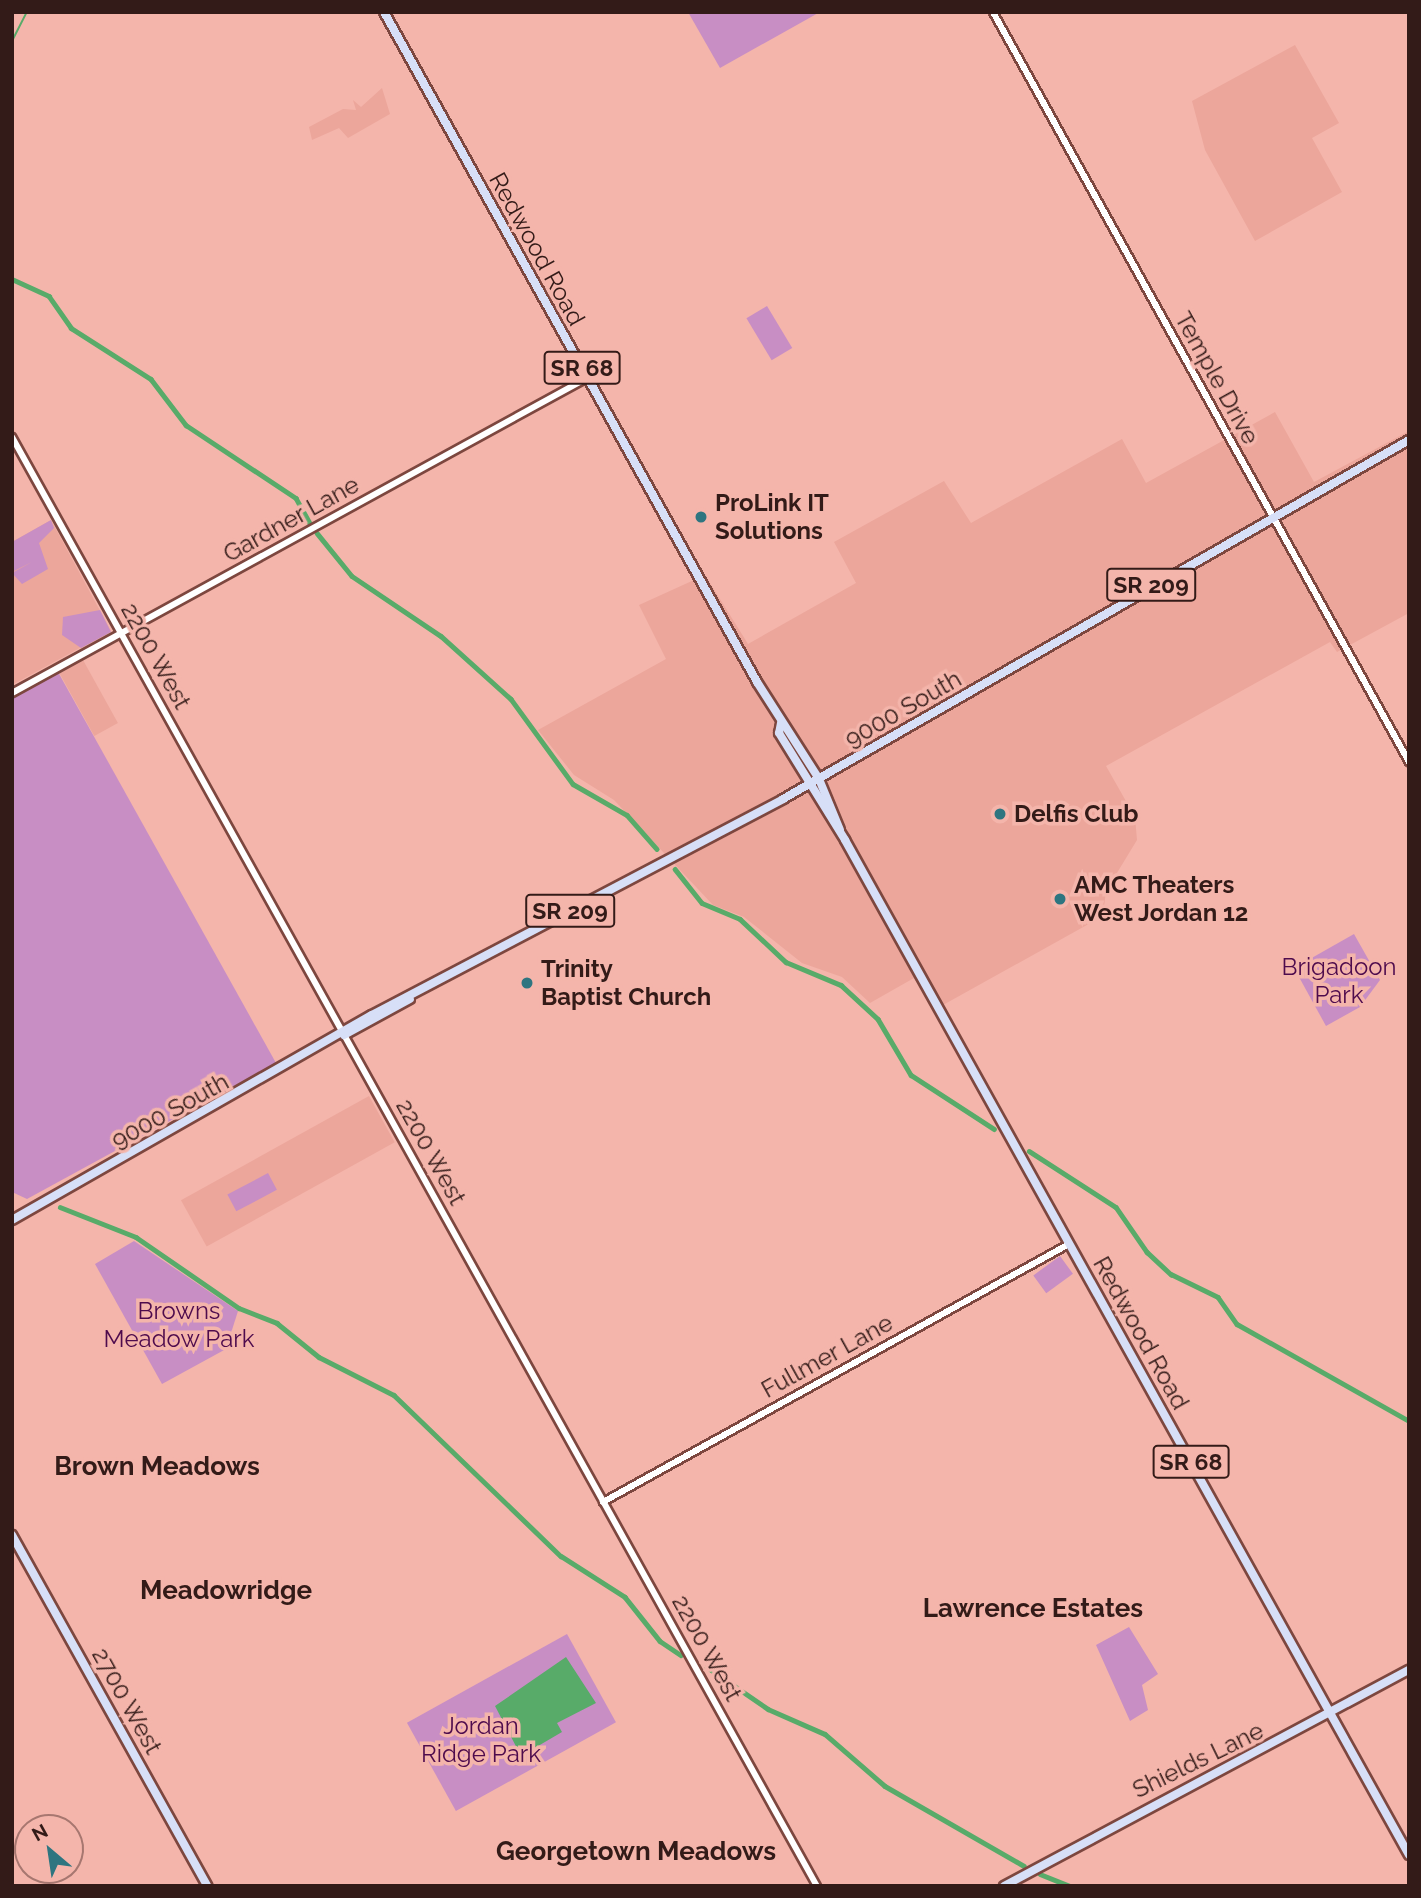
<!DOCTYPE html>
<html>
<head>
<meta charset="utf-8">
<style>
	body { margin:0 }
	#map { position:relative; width:1421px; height:1898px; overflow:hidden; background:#f4b5ab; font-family:Raleway,sans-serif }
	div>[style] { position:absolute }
	.built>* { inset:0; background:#eca69b; transform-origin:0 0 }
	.green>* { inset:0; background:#c88ec4; transform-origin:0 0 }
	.water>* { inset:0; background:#58ab69 }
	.stream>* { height:2px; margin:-1px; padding:0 1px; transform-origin:1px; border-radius:1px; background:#58ab69 }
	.canal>* { height:4.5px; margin:-2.25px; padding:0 2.25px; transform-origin:2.25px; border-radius:2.25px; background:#58ab69 }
	.roads { filter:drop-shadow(2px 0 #7d473f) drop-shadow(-2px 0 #7d473f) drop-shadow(0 2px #7d473f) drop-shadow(0 -2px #7d473f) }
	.minor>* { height:6px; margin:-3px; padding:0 3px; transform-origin:3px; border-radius:3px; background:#fff }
	.major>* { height:8px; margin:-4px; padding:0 4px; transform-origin:4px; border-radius:4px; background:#d7dff7 }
	.dots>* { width:19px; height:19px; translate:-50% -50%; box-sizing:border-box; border:4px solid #f4b5ab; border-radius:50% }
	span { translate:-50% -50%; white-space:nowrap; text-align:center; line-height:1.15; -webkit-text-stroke:7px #f4b5ab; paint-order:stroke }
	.shield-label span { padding:2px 5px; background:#f4b5ab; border:2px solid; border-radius:5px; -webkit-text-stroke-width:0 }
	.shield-label { font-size:23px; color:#331b18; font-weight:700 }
	.street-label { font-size:24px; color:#331b18 }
	.poi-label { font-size:24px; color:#331b18; font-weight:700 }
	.left { translate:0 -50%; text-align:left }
	.park-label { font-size:24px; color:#4e0b4d }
	.neighbourhood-label { font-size:26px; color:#331b18; font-weight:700 }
	.frame { position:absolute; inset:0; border:14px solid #331b18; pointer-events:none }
	.north { position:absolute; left:14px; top:1814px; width:70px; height:70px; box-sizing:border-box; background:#f4b5ab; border:2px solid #a77770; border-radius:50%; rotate:331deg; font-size:19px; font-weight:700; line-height:28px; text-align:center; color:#331b18 }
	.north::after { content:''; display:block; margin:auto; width:24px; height:32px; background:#2e7580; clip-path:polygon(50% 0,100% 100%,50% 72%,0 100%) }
</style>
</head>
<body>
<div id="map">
	<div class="built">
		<div style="clip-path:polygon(1295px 45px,1339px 123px,1312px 138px,1342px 192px,1255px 241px,1205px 150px,1192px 101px)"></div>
		<div style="clip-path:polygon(382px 88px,390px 114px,348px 138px,339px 128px,312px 140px,309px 127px,343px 109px,356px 110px,353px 100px,361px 107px)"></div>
		<div style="clip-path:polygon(1275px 412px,1314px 482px,1409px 431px,1409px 613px,1337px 652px,1330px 642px,1106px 766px,1135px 817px,1137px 840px,1106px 891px,1103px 916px,934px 1010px,914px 978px,870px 1003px,842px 977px,802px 963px,744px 917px,713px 905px,614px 800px,574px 775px,538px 730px,666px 659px,639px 605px,705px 575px,748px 644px,856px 583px,834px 542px,944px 481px,971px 523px,1122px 439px,1146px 483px)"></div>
		<div style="clip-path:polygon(51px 520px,111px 631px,12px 685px,12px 542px)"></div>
		<div style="left:83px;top:660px;width:72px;height:27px;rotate:61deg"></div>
		<div style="left:369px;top:1096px;width:53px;height:215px;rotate:61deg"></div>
	</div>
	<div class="green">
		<div style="clip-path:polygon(688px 12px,820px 12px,720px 68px)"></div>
		<div style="left:767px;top:306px;width:49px;height:24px;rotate:59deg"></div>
		<div style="clip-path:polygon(51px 520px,54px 528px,39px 543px,48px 569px,22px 584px,12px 573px,32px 562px,12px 572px,12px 542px)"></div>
		<div style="clip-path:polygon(100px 610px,111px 632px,81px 648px,62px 635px,63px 617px)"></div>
		<div style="clip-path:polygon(58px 672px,276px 1063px,27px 1199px,12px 1192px,12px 696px)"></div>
		<div style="clip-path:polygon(1354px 934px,1380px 980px,1360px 1007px,1326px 1026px,1294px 968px)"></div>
		<div style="left:268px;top:1173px;width:19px;height:46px;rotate:62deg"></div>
		<div style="clip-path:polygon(134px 1241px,238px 1311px,226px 1349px,162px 1384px,95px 1264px)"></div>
		<div style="left:1060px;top:1256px;width:22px;height:33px;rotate:54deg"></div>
		<div style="clip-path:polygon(1129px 1627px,1158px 1674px,1142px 1685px,1148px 1710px,1130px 1721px,1096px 1645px)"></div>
		<div style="left:567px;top:1634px;width:101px;height:183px;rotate:61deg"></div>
	</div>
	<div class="water">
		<div style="clip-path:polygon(566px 1657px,596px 1703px,557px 1723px,562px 1732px,521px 1756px,495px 1706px)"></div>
	</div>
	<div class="stream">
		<div style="left:12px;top:41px;width:33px;rotate:-63deg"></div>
	</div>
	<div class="canal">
		<div style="left:12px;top:279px;width:41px;rotate:24.7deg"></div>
		<div style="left:49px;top:296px;width:39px;rotate:55deg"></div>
		<div style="left:71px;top:328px;width:95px;rotate:32.5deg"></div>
		<div style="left:151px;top:379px;width:58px;rotate:52.7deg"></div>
		<div style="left:186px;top:425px;width:132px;rotate:33.6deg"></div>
		<div style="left:296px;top:498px;width:29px;rotate:61deg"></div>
		<div style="left:317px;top:533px;width:55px;rotate:50.9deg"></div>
		<div style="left:352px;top:576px;width:107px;rotate:34deg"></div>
		<div style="left:441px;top:636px;width:94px;rotate:42deg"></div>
		<div style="left:511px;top:699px;width:105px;rotate:53.9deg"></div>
		<div style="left:573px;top:784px;width:62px;rotate:29.9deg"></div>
		<div style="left:627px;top:815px;width:45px;rotate:48.6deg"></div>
		<div style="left:675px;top:869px;width:43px;rotate:51.5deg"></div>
		<div style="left:702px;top:903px;width:41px;rotate:22.8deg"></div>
		<div style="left:740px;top:919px;width:63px;rotate:43.1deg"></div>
		<div style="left:786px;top:962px;width:60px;rotate:22.7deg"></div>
		<div style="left:841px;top:985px;width:50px;rotate:42.6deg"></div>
		<div style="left:878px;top:1019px;width:65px;rotate:59.5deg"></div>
		<div style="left:911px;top:1075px;width:99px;rotate:33deg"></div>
		<div style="left:1029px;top:1151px;width:103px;rotate:32.8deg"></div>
		<div style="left:1116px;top:1207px;width:55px;rotate:55.4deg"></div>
		<div style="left:1147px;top:1252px;width:33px;rotate:43deg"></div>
		<div style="left:1171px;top:1274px;width:52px;rotate:26.1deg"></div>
		<div style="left:1218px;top:1297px;width:33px;rotate:55deg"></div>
		<div style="left:1237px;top:1324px;width:197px;rotate:29.4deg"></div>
		<div style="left:60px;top:1207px;width:82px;rotate:21.5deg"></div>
		<div style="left:136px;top:1237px;width:125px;rotate:34.6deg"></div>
		<div style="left:239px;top:1308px;width:41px;rotate:21.5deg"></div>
		<div style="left:277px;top:1323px;width:54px;rotate:39deg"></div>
		<div style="left:319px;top:1357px;width:84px;rotate:26.9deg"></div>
		<div style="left:394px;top:1395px;width:232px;rotate:44deg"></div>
		<div style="left:561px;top:1556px;width:76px;rotate:32.6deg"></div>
		<div style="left:625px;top:1597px;width:56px;rotate:51.5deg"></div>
		<div style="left:660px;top:1641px;width:25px;rotate:34deg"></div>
		<div style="left:707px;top:1667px;width:74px;rotate:34.5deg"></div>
		<div style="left:768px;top:1709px;width:62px;rotate:23.7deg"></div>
		<div style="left:825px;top:1734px;width:79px;rotate:40.9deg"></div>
		<div style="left:885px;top:1786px;width:160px;rotate:29.9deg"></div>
		<div style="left:1040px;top:1874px;width:32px;rotate:22deg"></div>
	</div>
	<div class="roads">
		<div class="minor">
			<div style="left:993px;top:12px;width:858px;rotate:60.98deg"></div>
			<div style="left:12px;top:437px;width:1658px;rotate:60.95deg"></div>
			<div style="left:12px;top:693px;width:656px;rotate:-28.72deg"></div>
			<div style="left:603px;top:1502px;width:533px;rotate:-28.97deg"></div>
		</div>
		<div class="major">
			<div style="left:384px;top:12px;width:767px;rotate:60.89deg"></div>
			<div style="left:757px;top:682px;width:115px;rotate:57.4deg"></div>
			<div style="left:819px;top:779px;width:55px;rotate:67.6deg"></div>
			<div style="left:781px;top:723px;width:10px;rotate:101deg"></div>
			<div style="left:779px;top:733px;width:126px;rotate:58.3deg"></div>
			<div style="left:845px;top:840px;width:1161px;rotate:60.94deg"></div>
			<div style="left:344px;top:1035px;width:75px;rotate:-28.6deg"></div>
			<div style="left:12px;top:1220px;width:414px;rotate:-29.7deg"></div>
			<div style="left:372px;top:1015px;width:464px;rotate:-27.7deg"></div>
			<div style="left:783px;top:799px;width:722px;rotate:-29.83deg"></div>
			<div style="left:12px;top:1535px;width:402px;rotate:60.9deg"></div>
			<div style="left:1004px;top:1886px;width:459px;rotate:-28.1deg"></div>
		</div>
	</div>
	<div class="dots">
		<div style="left:701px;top:517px;background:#2e7580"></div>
		<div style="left:1000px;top:814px;background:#2e7580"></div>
		<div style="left:1060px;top:899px;background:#2e7580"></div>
		<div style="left:527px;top:983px;background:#2e7580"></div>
	</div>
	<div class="shield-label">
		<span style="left:582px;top:368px">SR 68</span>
		<span style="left:1151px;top:585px">SR 209</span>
		<span style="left:570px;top:911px">SR 209</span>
		<span style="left:1191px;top:1462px">SR 68</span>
	</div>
	<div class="street-label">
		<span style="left:537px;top:249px;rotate:61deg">Redwood Road</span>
		<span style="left:1217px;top:378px;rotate:61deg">Temple Drive</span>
		<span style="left:291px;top:519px;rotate:-29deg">Gardner Lane</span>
		<span style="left:156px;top:656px;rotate:61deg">2200 West</span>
		<span style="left:903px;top:709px;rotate:-30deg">9000 South</span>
		<span style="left:170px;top:1111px;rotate:-29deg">9000 South</span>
		<span style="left:431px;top:1152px;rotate:61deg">2200 West</span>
		<span style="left:1141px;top:1333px;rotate:61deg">Redwood Road</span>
		<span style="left:827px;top:1356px;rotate:-29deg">Fullmer Lane</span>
		<span style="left:707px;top:1648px;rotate:61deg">2200 West</span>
		<span style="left:127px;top:1701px;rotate:61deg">2700 West</span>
		<span style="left:1198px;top:1760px;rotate:-26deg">Shields Lane</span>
	</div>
	<div class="poi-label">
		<span class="left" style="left:715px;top:517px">ProLink IT<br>Solutions</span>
		<span class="left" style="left:1014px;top:814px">Delfis Club</span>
		<span class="left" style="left:1074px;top:899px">AMC Theaters<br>West Jordan 12</span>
		<span class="left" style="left:541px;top:983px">Trinity<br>Baptist Church</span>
	</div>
	<div class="park-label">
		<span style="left:1339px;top:981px">Brigadoon<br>Park</span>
		<span style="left:179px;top:1325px">Browns<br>Meadow Park</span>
		<span style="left:481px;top:1740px">Jordan<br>Ridge Park</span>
	</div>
	<div class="neighbourhood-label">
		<span style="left:157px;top:1467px">Brown Meadows</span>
		<span style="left:226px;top:1591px">Meadowridge</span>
		<span style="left:1033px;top:1609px">Lawrence Estates</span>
		<span style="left:636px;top:1852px">Georgetown Meadows</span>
	</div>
	<div class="frame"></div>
	<div class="north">N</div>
</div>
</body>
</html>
